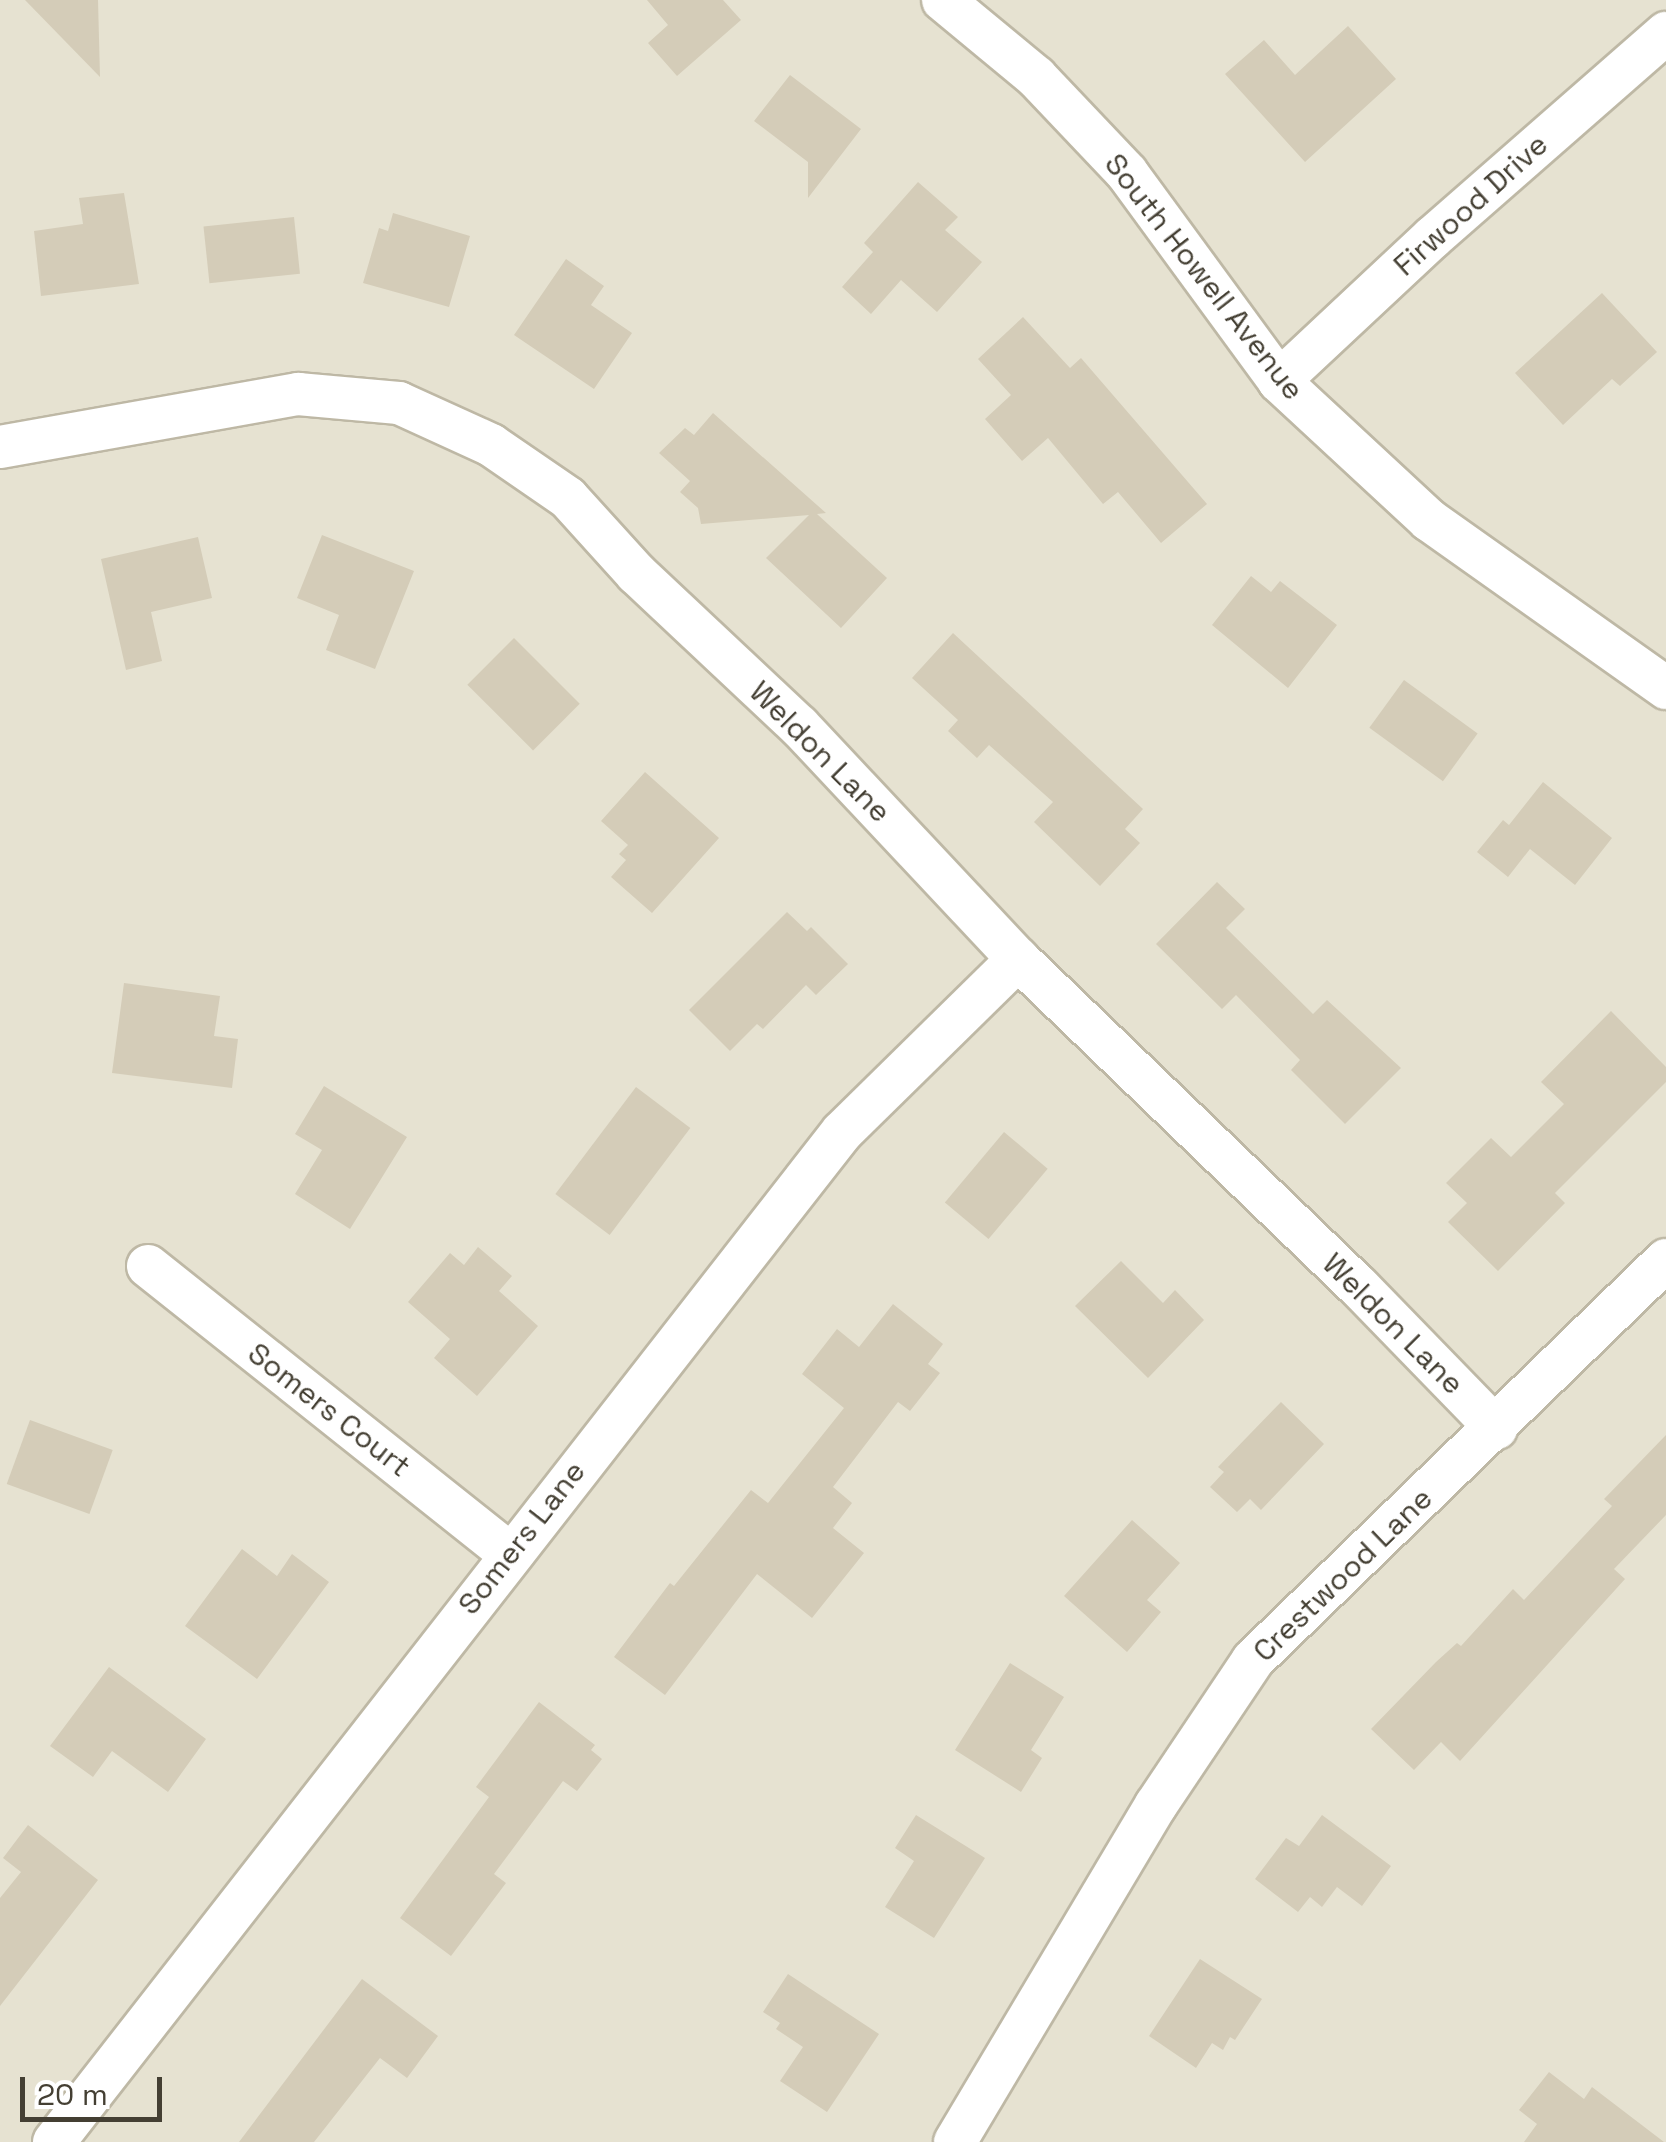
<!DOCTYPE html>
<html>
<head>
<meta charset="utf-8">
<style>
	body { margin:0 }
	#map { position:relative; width:1666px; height:2142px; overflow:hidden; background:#f2efe3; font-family:"Space Grotesk",sans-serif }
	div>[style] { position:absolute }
	.residential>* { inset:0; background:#e6e2d1; transform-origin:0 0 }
	.building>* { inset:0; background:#d4ccb8; transform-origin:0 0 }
	.roads { filter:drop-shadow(2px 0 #beb8a5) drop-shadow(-2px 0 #beb8a5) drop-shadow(0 2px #beb8a5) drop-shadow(0 -2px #beb8a5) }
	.street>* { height:42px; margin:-21px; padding:0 21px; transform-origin:21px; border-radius:21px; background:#fff }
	span { translate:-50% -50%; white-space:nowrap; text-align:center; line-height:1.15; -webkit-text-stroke:9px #fff; paint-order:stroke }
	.street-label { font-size:30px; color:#443f33 }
	.scale { position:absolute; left:20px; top:2077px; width:142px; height:45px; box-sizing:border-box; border:5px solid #443f33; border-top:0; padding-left:12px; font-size:30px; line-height:35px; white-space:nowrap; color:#443f33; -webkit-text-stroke:8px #fff; paint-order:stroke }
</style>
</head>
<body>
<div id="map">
	<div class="residential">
		<div style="left:0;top:0;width:1666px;height:2142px"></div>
	</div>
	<div class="building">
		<div style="clip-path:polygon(25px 0,98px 0,100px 77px)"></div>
		<div style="clip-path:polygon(647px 0,723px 0,741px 20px,677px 76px,648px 43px,668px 25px)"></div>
		<div style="clip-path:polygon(1348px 26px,1396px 79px,1305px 162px,1225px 74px,1264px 40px,1295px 75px)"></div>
		<div style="clip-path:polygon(790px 75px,861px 129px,808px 198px,808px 162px,754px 121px)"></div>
		<div style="clip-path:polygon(918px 182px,958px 217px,945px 230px,982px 262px,937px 312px,901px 280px,871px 314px,842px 287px,873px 252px,864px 243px)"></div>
		<div style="clip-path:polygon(124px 193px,139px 284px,41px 296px,34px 231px,83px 224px,79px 198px)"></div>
		<div style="clip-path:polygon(393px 213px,470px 236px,449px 307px,363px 283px,379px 228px,388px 231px)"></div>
		<div style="left:294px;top:217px;width:57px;height:91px;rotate:84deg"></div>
		<div style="clip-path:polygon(566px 259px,604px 286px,591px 305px,632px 333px,594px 389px,514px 335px)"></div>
		<div style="clip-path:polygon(1602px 293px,1657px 352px,1620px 386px,1612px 379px,1563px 425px,1515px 373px)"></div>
		<div style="clip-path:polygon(1023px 317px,1070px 368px,1081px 358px,1207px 504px,1161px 543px,1118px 492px,1103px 504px,1048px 438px,1022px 461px,985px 419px,1011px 395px,978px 359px)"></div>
		<div style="clip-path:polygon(713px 413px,826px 513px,817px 514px,887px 578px,841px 628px,766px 558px,809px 515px,701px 524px,698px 508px,680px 492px,690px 481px,659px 453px,685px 428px,694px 435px)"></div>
		<div style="clip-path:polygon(322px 535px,414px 571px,375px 669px,326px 650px,339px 615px,297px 598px)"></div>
		<div style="clip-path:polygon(198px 537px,212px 598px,151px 612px,162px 661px,126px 670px,101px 559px)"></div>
		<div style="clip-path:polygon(1251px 576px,1271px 592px,1280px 581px,1337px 625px,1288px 688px,1212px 625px)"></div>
		<div style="clip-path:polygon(953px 633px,1143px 809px,1125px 829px,1140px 843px,1100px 886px,1034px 822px,1053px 802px,989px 745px,977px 758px,948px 731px,958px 720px,912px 678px)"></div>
		<div style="left:514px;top:638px;width:93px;height:66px;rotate:45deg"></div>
		<div style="left:1404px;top:680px;width:91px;height:59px;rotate:36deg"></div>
		<div style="clip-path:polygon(645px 772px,719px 838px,652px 913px,611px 877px,626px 860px,619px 854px,628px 845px,601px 821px)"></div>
		<div style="clip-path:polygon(1543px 782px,1612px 838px,1575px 885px,1530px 849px,1508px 877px,1477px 852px,1503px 820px,1509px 825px)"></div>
		<div style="clip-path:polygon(1217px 882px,1245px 909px,1226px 928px,1313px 1014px,1327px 1000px,1401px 1068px,1345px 1124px,1291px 1070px,1300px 1060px,1236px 995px,1222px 1009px,1156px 944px)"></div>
		<div style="clip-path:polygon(787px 912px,807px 931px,811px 927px,848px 964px,816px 995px,806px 985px,763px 1029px,757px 1024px,730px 1051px,689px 1010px)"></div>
		<div style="clip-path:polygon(124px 983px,220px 996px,214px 1036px,238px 1039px,232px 1088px,112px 1073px)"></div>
		<div style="clip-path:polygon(1611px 1011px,1666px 1067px,1666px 1082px,1555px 1193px,1565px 1203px,1498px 1271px,1448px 1222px,1467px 1203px,1446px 1183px,1491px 1138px,1511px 1157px,1564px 1104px,1541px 1082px)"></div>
		<div style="clip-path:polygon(324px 1086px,407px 1137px,350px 1229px,295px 1194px,322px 1150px,295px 1134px)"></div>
		<div style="left:636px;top:1087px;width:68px;height:134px;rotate:37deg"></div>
		<div style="left:1004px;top:1132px;width:57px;height:92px;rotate:40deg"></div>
		<div style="clip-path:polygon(478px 1247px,512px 1276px,499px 1291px,538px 1326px,477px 1396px,434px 1358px,450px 1339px,408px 1302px,450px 1253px,464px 1265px)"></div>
		<div style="clip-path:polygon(1121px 1261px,1163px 1303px,1175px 1290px,1204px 1320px,1148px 1378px,1075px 1306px)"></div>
		<div style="clip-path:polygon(893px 1304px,943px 1344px,928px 1364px,940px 1373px,910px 1411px,898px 1402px,833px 1487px,852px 1503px,833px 1528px,864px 1553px,812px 1618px,757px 1574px,665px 1695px,614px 1657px,670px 1583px,674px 1586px,751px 1490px,768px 1503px,844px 1408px,802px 1374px,837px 1329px,859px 1347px)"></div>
		<div style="clip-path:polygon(1281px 1402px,1324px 1444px,1261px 1510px,1250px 1499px,1237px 1512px,1210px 1487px,1224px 1472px,1218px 1467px)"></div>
		<div style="left:30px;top:1420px;width:88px;height:68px;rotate:20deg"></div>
		<div style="clip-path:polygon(1666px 1435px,1666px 1515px,1614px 1569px,1625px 1579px,1460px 1761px,1441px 1742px,1414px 1770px,1371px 1729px,1436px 1662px,1457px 1643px,1461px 1646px,1513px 1589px,1524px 1600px,1612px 1506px,1604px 1499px)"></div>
		<div style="clip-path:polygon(1132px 1520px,1180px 1563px,1147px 1600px,1161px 1612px,1127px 1652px,1064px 1596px)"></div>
		<div style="clip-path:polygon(242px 1549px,277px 1576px,292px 1554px,329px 1582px,257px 1679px,185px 1626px)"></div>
		<div style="clip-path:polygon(1010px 1663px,1064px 1697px,1031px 1750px,1042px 1758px,1021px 1792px,955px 1750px)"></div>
		<div style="clip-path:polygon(109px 1667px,206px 1739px,168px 1792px,112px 1751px,93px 1777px,50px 1746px)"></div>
		<div style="clip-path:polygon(539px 1702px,595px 1745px,591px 1750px,602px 1759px,577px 1791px,563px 1781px,494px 1874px,506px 1883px,451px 1956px,400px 1918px,489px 1797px,476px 1787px)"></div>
		<div style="clip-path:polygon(916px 1815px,985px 1858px,934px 1938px,885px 1907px,914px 1861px,895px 1848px)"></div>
		<div style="clip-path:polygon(1322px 1815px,1391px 1866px,1362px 1906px,1337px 1887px,1322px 1907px,1310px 1897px,1298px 1912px,1255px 1879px,1286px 1838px,1299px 1846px)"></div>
		<div style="clip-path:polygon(28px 1825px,98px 1880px,0 2006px,0 1898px,21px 1872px,3px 1858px)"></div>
		<div style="clip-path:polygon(1200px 1959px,1262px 1999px,1235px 2040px,1230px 2037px,1223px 2050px,1212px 2043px,1196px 2068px,1149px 2036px)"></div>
		<div style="clip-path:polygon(788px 1974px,879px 2034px,827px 2112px,780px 2081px,803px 2047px,776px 2029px,780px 2023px,763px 2012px)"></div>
		<div style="clip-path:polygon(362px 1979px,438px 2036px,407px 2078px,380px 2058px,314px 2142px,239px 2142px)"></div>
		<div style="clip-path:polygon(1549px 2072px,1584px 2099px,1592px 2087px,1664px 2142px,1524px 2142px,1537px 2124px,1519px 2110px)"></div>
	</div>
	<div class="roads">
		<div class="street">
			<div style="left:943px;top:0;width:121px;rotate:39.6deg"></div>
			<div style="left:1036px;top:77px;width:132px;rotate:46.5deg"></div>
			<div style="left:1127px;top:173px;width:258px;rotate:53.8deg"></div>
			<div style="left:1279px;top:381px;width:205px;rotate:42.8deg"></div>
			<div style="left:1429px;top:520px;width:291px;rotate:35.3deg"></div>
			<div style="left:1279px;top:381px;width:211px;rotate:-43.1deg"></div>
			<div style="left:1433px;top:237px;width:310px;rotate:-41.2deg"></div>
			<div style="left:0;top:447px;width:303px;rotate:-10.1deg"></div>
			<div style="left:298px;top:394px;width:101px;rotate:5.1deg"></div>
			<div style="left:399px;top:403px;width:101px;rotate:24.5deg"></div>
			<div style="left:491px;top:445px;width:93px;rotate:34.5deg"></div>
			<div style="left:568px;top:498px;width:103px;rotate:47.8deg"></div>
			<div style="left:637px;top:574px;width:222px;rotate:43.2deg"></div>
			<div style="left:799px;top:726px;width:320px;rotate:46.8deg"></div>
			<div style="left:1018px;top:959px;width:473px;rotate:43.9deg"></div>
			<div style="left:1359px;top:1287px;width:197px;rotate:45.8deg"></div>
			<div style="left:148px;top:1266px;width:463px;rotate:38.5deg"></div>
			<div style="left:54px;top:2142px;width:1281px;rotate:-52.04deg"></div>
			<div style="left:842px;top:1132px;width:247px;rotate:-44.5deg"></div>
			<div style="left:955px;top:2142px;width:392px;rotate:-59.2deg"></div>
			<div style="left:1156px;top:1805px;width:174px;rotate:-56.2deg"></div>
			<div style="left:1253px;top:1660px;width:575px;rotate:-44.08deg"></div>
		</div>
	</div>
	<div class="street-label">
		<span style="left:1471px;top:205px;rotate:-42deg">Firwood Drive</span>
		<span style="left:1204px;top:277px;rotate:52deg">South Howell Avenue</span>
		<span style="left:820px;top:752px;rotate:45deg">Weldon Lane</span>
		<span style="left:1393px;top:1324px;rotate:45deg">Weldon Lane</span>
		<span style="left:329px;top:1410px;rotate:38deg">Somers Court</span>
		<span style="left:522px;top:1538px;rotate:-52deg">Somers Lane</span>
		<span style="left:1343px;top:1575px;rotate:-44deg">Crestwood Lane</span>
	</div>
	<div class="scale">20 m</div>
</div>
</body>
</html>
